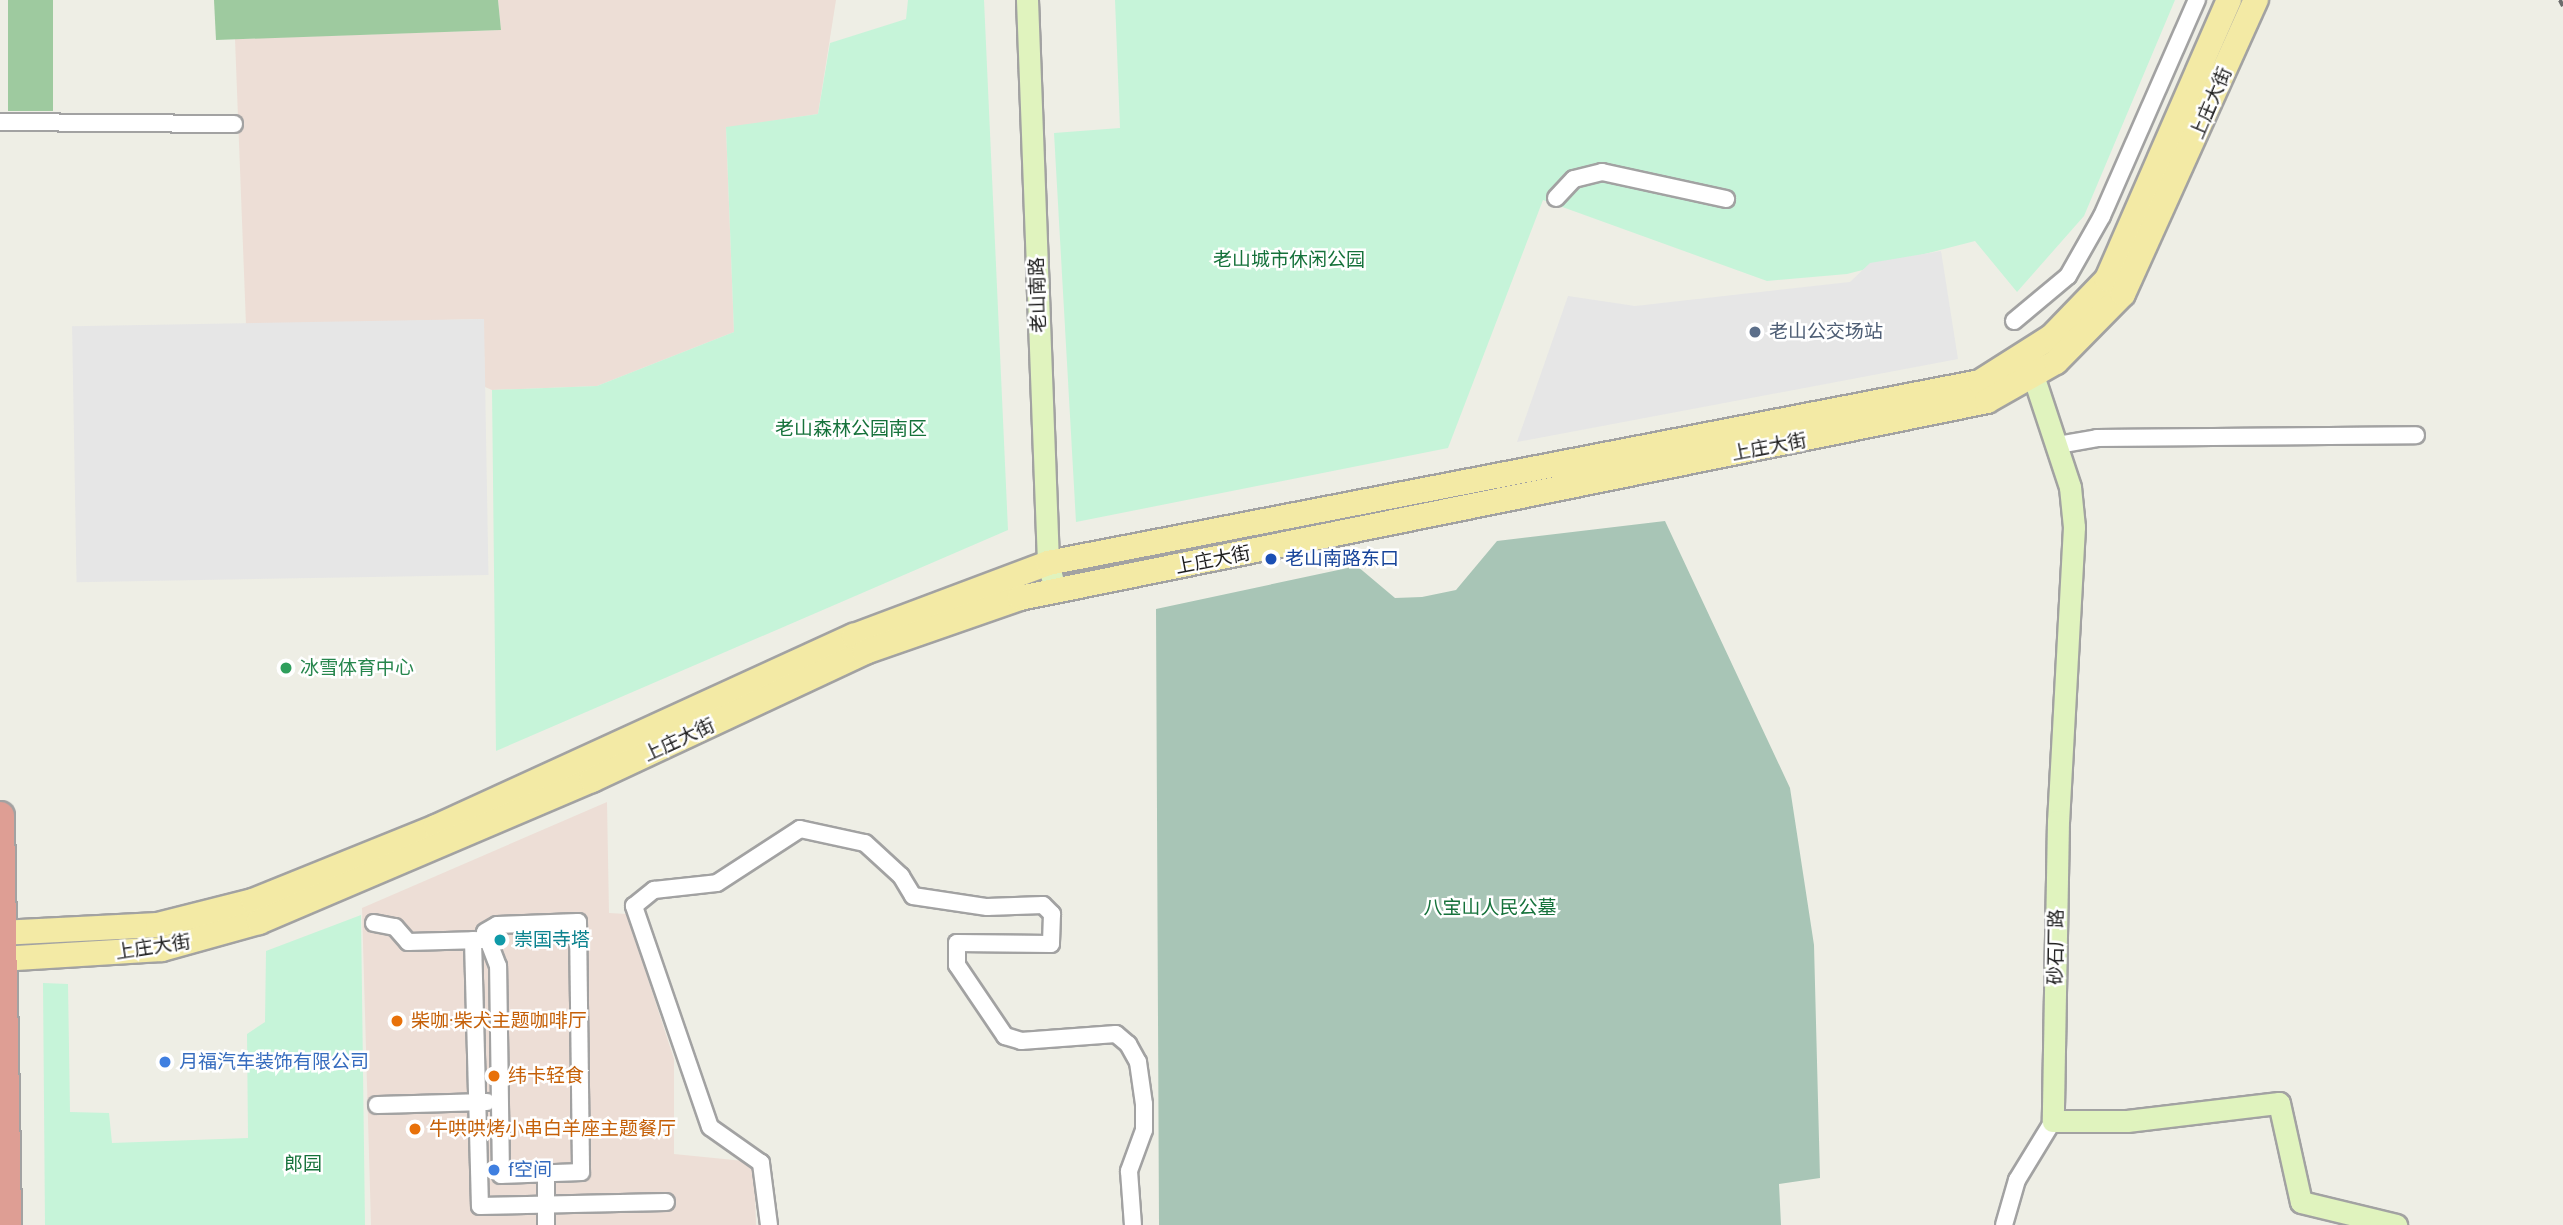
<!DOCTYPE html>
<html>
<head>
<meta charset="utf-8">
<style>
	body { margin:0 }
	#map { position:relative; width:2563px; height:1225px; overflow:hidden; background:#eeeee5; font-family:"Roboto Condensed","Noto Sans SC",sans-serif }
	div>[style] { position:absolute }
	.commercial>* { inset:0; background:#edded6 }
	.forest>* { inset:0; background:#9eca9f; transform-origin:0 0 }
	.cemetery>* { inset:0; background:#a8c5b6 }
	.park>* { inset:0; background:#c6f4d9 }
	.parking>* { inset:0; background:#e6e6e6; transform-origin:0 0 }
	.roads { filter:drop-shadow(2px 0 #a2a2a2) drop-shadow(-2px 0 #a2a2a2) drop-shadow(0 2px #a2a2a2) drop-shadow(0 -2px #a2a2a2) }
	.street>* { height:16px; margin:-8px; padding:0 8px; transform-origin:8px; border-radius:8px; background:#fff }
	.secondary>* { height:21px; margin:-10.5px; padding:0 10.5px; transform-origin:10.5px; border-radius:10.5px; background:#e0f3be }
	.primary>* { height:24px; margin:-12px; padding:0 12px; transform-origin:12px; border-radius:12px; background:#f3eaa5 }
	.highway>* { height:28px; margin:-14px; padding:0 14px; transform-origin:14px; border-radius:14px; background:#de9e94 }
	.rail>* { height:3.5px; margin-top:-1.75px; transform-origin:0; background:repeating-linear-gradient(90deg,#6c6c6c 0 14px,transparent 0 28px) }
	.dots>* { width:19px; height:19px; translate:-50% -50%; box-sizing:border-box; border:4px solid #fff; border-radius:50% }
	span { translate:-50% -50%; white-space:nowrap; text-align:center; line-height:1.15; -webkit-text-stroke:5px #fff; paint-order:stroke }
	.street-label { font-size:19px; color:#1e1e1e }
	.park-label { font-size:19px; color:#16723b }
	.service-label { font-size:19px; color:#4e5e75 }
	.left { translate:0 -50%; text-align:left }
	.transit-label { font-size:19px; color:#164399 }
	.leisure-label { font-size:19px; color:#27864d }
	.culture-label { font-size:19px; color:#0d838f }
	.food-label { font-size:19px; color:#c56008 }
	.shop-label { font-size:19px; color:#366cbe }
</style>
</head>
<body>
<div id="map">
	<div class="commercial">
		<div style="clip-path:polygon(498px 0,836px 0,818px 114px,726px 128px,734px 332px,597px 386px,492px 390px,485px 387px,483px 319px,246px 325px,235px 39px,501px 30px)"></div>
		<div style="clip-path:polygon(607px 802px,609px 913px,627px 914px,674px 1059px,674px 1154px,754px 1162px,756px 1225px,371px 1225px,362px 908px)"></div>
	</div>
	<div class="forest">
		<div style="left:8px;top:0;width:45px;height:111px"></div>
		<div style="clip-path:polygon(214px 0,498px 0,501px 30px,216px 40px)"></div>
	</div>
	<div class="cemetery">
		<div style="clip-path:polygon(1665px 521px,1790px 788px,1814px 945px,1820px 1178px,1779px 1184px,1781px 1225px,1159px 1225px,1156px 609px,1357px 566px,1395px 598px,1422px 597px,1456px 590px,1497px 541px)"></div>
	</div>
	<div class="park">
		<div style="clip-path:polygon(908px 0,984px 0,1008px 530px,496px 751px,492px 390px,597px 386px,734px 332px,726px 127px,818px 114px,830px 43px,906px 19px)"></div>
		<div style="clip-path:polygon(1115px 0,2175px 0,2084px 216px,2017px 292px,1975px 241px,1847px 274px,1767px 281px,1543px 200px,1448px 448px,1076px 522px,1054px 133px,1120px 128px)"></div>
		<div style="clip-path:polygon(361px 915px,365px 1225px,45px 1225px,43px 983px,68px 984px,70px 1112px,109px 1113px,112px 1143px,248px 1138px,247px 1034px,265px 1022px,266px 951px)"></div>
	</div>
	<div class="parking">
		<div style="clip-path:polygon(1941px 251px,1958px 359px,1517px 442px,1568px 296px,1635px 306px,1850px 282px,1870px 263px)"></div>
		<div style="left:484px;top:319px;width:256px;height:412px;rotate:89deg"></div>
	</div>
	<div class="roads">
		<div class="street">
			<div style="left:0;top:122px;width:234px;rotate:0.5deg"></div>
			<div style="left:1556px;top:198px;width:26px;rotate:-47deg"></div>
			<div style="left:1574px;top:179px;width:29px;rotate:-14deg"></div>
			<div style="left:1602px;top:172px;width:127px;rotate:12.3deg"></div>
			<div style="left:2014px;top:321px;width:70px;rotate:-39.8deg"></div>
			<div style="left:2068px;top:276px;width:69px;rotate:-60.5deg"></div>
			<div style="left:2102px;top:216px;width:236px;rotate:-66.3deg"></div>
			<div style="left:2058px;top:445px;width:40px;rotate:-10deg"></div>
			<div style="left:2097px;top:438px;width:319px;rotate:-0.5deg"></div>
			<div style="left:578px;top:922px;width:250px;rotate:89.3deg"></div>
			<div style="left:581px;top:1172px;width:80px;rotate:177.9deg"></div>
			<div style="left:501px;top:1175px;width:209px;rotate:-90.8deg"></div>
			<div style="left:498px;top:966px;width:36px;rotate:-111deg"></div>
			<div style="left:485px;top:932px;width:14px;rotate:-30deg"></div>
			<div style="left:497px;top:925px;width:81px;rotate:-2.1deg"></div>
			<div style="left:374px;top:923px;width:21px;rotate:11deg"></div>
			<div style="left:395px;top:927px;width:20px;rotate:49deg"></div>
			<div style="left:408px;top:942px;width:74px;rotate:-1.5deg"></div>
			<div style="left:473px;top:940px;width:266px;rotate:88.5deg"></div>
			<div style="left:480px;top:1206px;width:186px;rotate:-1.2deg"></div>
			<div style="left:377px;top:1105px;width:110px;rotate:-1.6deg"></div>
			<div style="left:546px;top:1173px;width:52px;rotate:90deg"></div>
			<div style="left:769px;top:1225px;width:63px;rotate:-97.4deg"></div>
			<div style="left:761px;top:1163px;width:62px;rotate:-144.8deg"></div>
			<div style="left:710px;top:1127px;width:234px;rotate:-109deg"></div>
			<div style="left:634px;top:906px;width:26px;rotate:-39deg"></div>
			<div style="left:654px;top:890px;width:63px;rotate:-6.3deg"></div>
			<div style="left:717px;top:883px;width:99px;rotate:-33deg"></div>
			<div style="left:800px;top:829px;width:66px;rotate:12.2deg"></div>
			<div style="left:865px;top:843px;width:49px;rotate:42.5deg"></div>
			<div style="left:901px;top:876px;width:23px;rotate:59deg"></div>
			<div style="left:913px;top:896px;width:75px;rotate:8.5deg"></div>
			<div style="left:987px;top:907px;width:56px;rotate:-2deg"></div>
			<div style="left:1043px;top:905px;width:13px;rotate:45deg"></div>
			<div style="left:1052px;top:914px;width:30px;rotate:92deg"></div>
			<div style="left:1051px;top:944px;width:94px;rotate:-179.4deg"></div>
			<div style="left:957px;top:943px;width:22px;rotate:90deg"></div>
			<div style="left:957px;top:965px;width:86px;rotate:55.9deg"></div>
			<div style="left:1005px;top:1036px;width:17px;rotate:17deg"></div>
			<div style="left:1021px;top:1041px;width:95px;rotate:-4.2deg"></div>
			<div style="left:1116px;top:1034px;width:16px;rotate:40deg"></div>
			<div style="left:1128px;top:1044px;width:21px;rotate:61deg"></div>
			<div style="left:1138px;top:1062px;width:42px;rotate:81.9deg"></div>
			<div style="left:1144px;top:1104px;width:26px;rotate:90deg"></div>
			<div style="left:1144px;top:1130px;width:44px;rotate:110.1deg"></div>
			<div style="left:1129px;top:1171px;width:54px;rotate:85.8deg"></div>
			<div style="left:2004px;top:1225px;width:47px;rotate:-73.9deg"></div>
			<div style="left:2017px;top:1180px;width:69px;rotate:-58.6deg"></div>
		</div>
		<div class="secondary">
			<div style="left:1027px;top:0;width:563px;rotate:87.86deg"></div>
			<div style="left:1048px;top:563px;width:27px;rotate:75deg"></div>
			<div style="left:2028px;top:360px;width:134px;rotate:71.7deg"></div>
			<div style="left:2070px;top:487px;width:40px;rotate:84.3deg"></div>
			<div style="left:2074px;top:527px;width:294px;rotate:93.1deg"></div>
			<div style="left:2058px;top:821px;width:300px;rotate:91deg"></div>
			<div style="left:2053px;top:1121px;width:74px"></div>
			<div style="left:2127px;top:1121px;width:153px;rotate:-6.8deg"></div>
			<div style="left:2279px;top:1103px;width:101px;rotate:77.5deg"></div>
			<div style="left:2301px;top:1202px;width:98px;rotate:13.6deg"></div>
		</div>
		<div class="primary">
			<div style="left:0;top:933px;width:158px;rotate:-2.9deg"></div>
			<div style="left:158px;top:925px;width:98px;rotate:-14.2deg"></div>
			<div style="left:253px;top:901px;width:197px;rotate:-22deg"></div>
			<div style="left:436px;top:827px;width:460px;rotate:-24.6deg"></div>
			<div style="left:854px;top:636px;width:207px;rotate:-20.6deg"></div>
			<div style="left:1048px;top:563px;width:949px;rotate:-10.99deg"></div>
			<div style="left:1980px;top:382px;width:84px;rotate:-32.4deg"></div>
			<div style="left:2051px;top:337px;width:81px;rotate:-46deg"></div>
			<div style="left:2107px;top:279px;width:305px;rotate:-66.4deg"></div>
			<div style="left:0;top:959px;width:162px;rotate:-3.5deg"></div>
			<div style="left:162px;top:949px;width:101px;rotate:-15.6deg"></div>
			<div style="left:259px;top:922px;width:362px;rotate:-23.1deg"></div>
			<div style="left:592px;top:780px;width:302px;rotate:-25.1deg"></div>
			<div style="left:865px;top:652px;width:164px;rotate:-19.2deg"></div>
			<div style="left:1020px;top:598px;width:987px;rotate:-11.51deg"></div>
			<div style="left:1987px;top:401px;width:79px;rotate:-29.5deg"></div>
			<div style="left:2056px;top:362px;width:95px;rotate:-45.4deg"></div>
			<div style="left:2123px;top:294px;width:323px;rotate:-65.7deg"></div>
		</div>
		<div class="highway">
			<div style="left:0;top:816px;width:409px;rotate:89deg"></div>
		</div>
	</div>
	<div class="rail">
		<div style="left:2560px;top:0;width:7px;rotate:63deg"></div>
	</div>
	<div class="dots">
		<div style="left:1755px;top:332px;background:#5c6f8a"></div>
		<div style="left:1271px;top:559px;background:#1a4fb4"></div>
		<div style="left:286px;top:668px;background:#2e9e5b"></div>
		<div style="left:500px;top:940px;background:#0f9aa8"></div>
		<div style="left:397px;top:1021px;background:#e8710a"></div>
		<div style="left:165px;top:1062px;background:#3f7fe0"></div>
		<div style="left:494px;top:1076px;background:#e8710a"></div>
		<div style="left:415px;top:1129px;background:#e8710a"></div>
		<div style="left:494px;top:1170px;background:#3f7fe0"></div>
	</div>
	<div class="street-label">
		<span style="left:2211px;top:103px;rotate:-67deg">上庄大街</span>
		<span style="left:1038px;top:295px;rotate:-92deg">老山南路</span>
		<span style="left:1769px;top:447px;rotate:-11deg">上庄大街</span>
		<span style="left:1213px;top:560px;rotate:-11deg">上庄大街</span>
		<span style="left:679px;top:740px;rotate:-25deg">上庄大街</span>
		<span style="left:153px;top:947px;rotate:-9deg">上庄大街</span>
		<span style="left:2056px;top:947px;rotate:-89deg">砂石厂路</span>
	</div>
	<div class="park-label">
		<span style="left:1289px;top:260px">老山城市休闲公园</span>
		<span style="left:851px;top:429px">老山森林公园南区</span>
		<span style="left:1490px;top:908px">八宝山人民公墓</span>
		<span style="left:303px;top:1164px">郎园</span>
	</div>
	<div class="service-label">
		<span class="left" style="left:1769px;top:332px">老山公交场站</span>
	</div>
	<div class="transit-label">
		<span class="left" style="left:1285px;top:559px">老山南路东口</span>
	</div>
	<div class="leisure-label">
		<span class="left" style="left:300px;top:668px">冰雪体育中心</span>
	</div>
	<div class="culture-label">
		<span class="left" style="left:514px;top:940px">崇国寺塔</span>
	</div>
	<div class="food-label">
		<span class="left" style="left:411px;top:1021px">柴咖·柴犬主题咖啡厅</span>
		<span class="left" style="left:508px;top:1076px">纬卡轻食</span>
		<span class="left" style="left:429px;top:1129px">牛哄哄烤小串白羊座主题餐厅</span>
	</div>
	<div class="shop-label">
		<span class="left" style="left:179px;top:1062px">月福汽车装饰有限公司</span>
		<span class="left" style="left:508px;top:1170px">f空间</span>
	</div>
</div>
</body>
</html>
